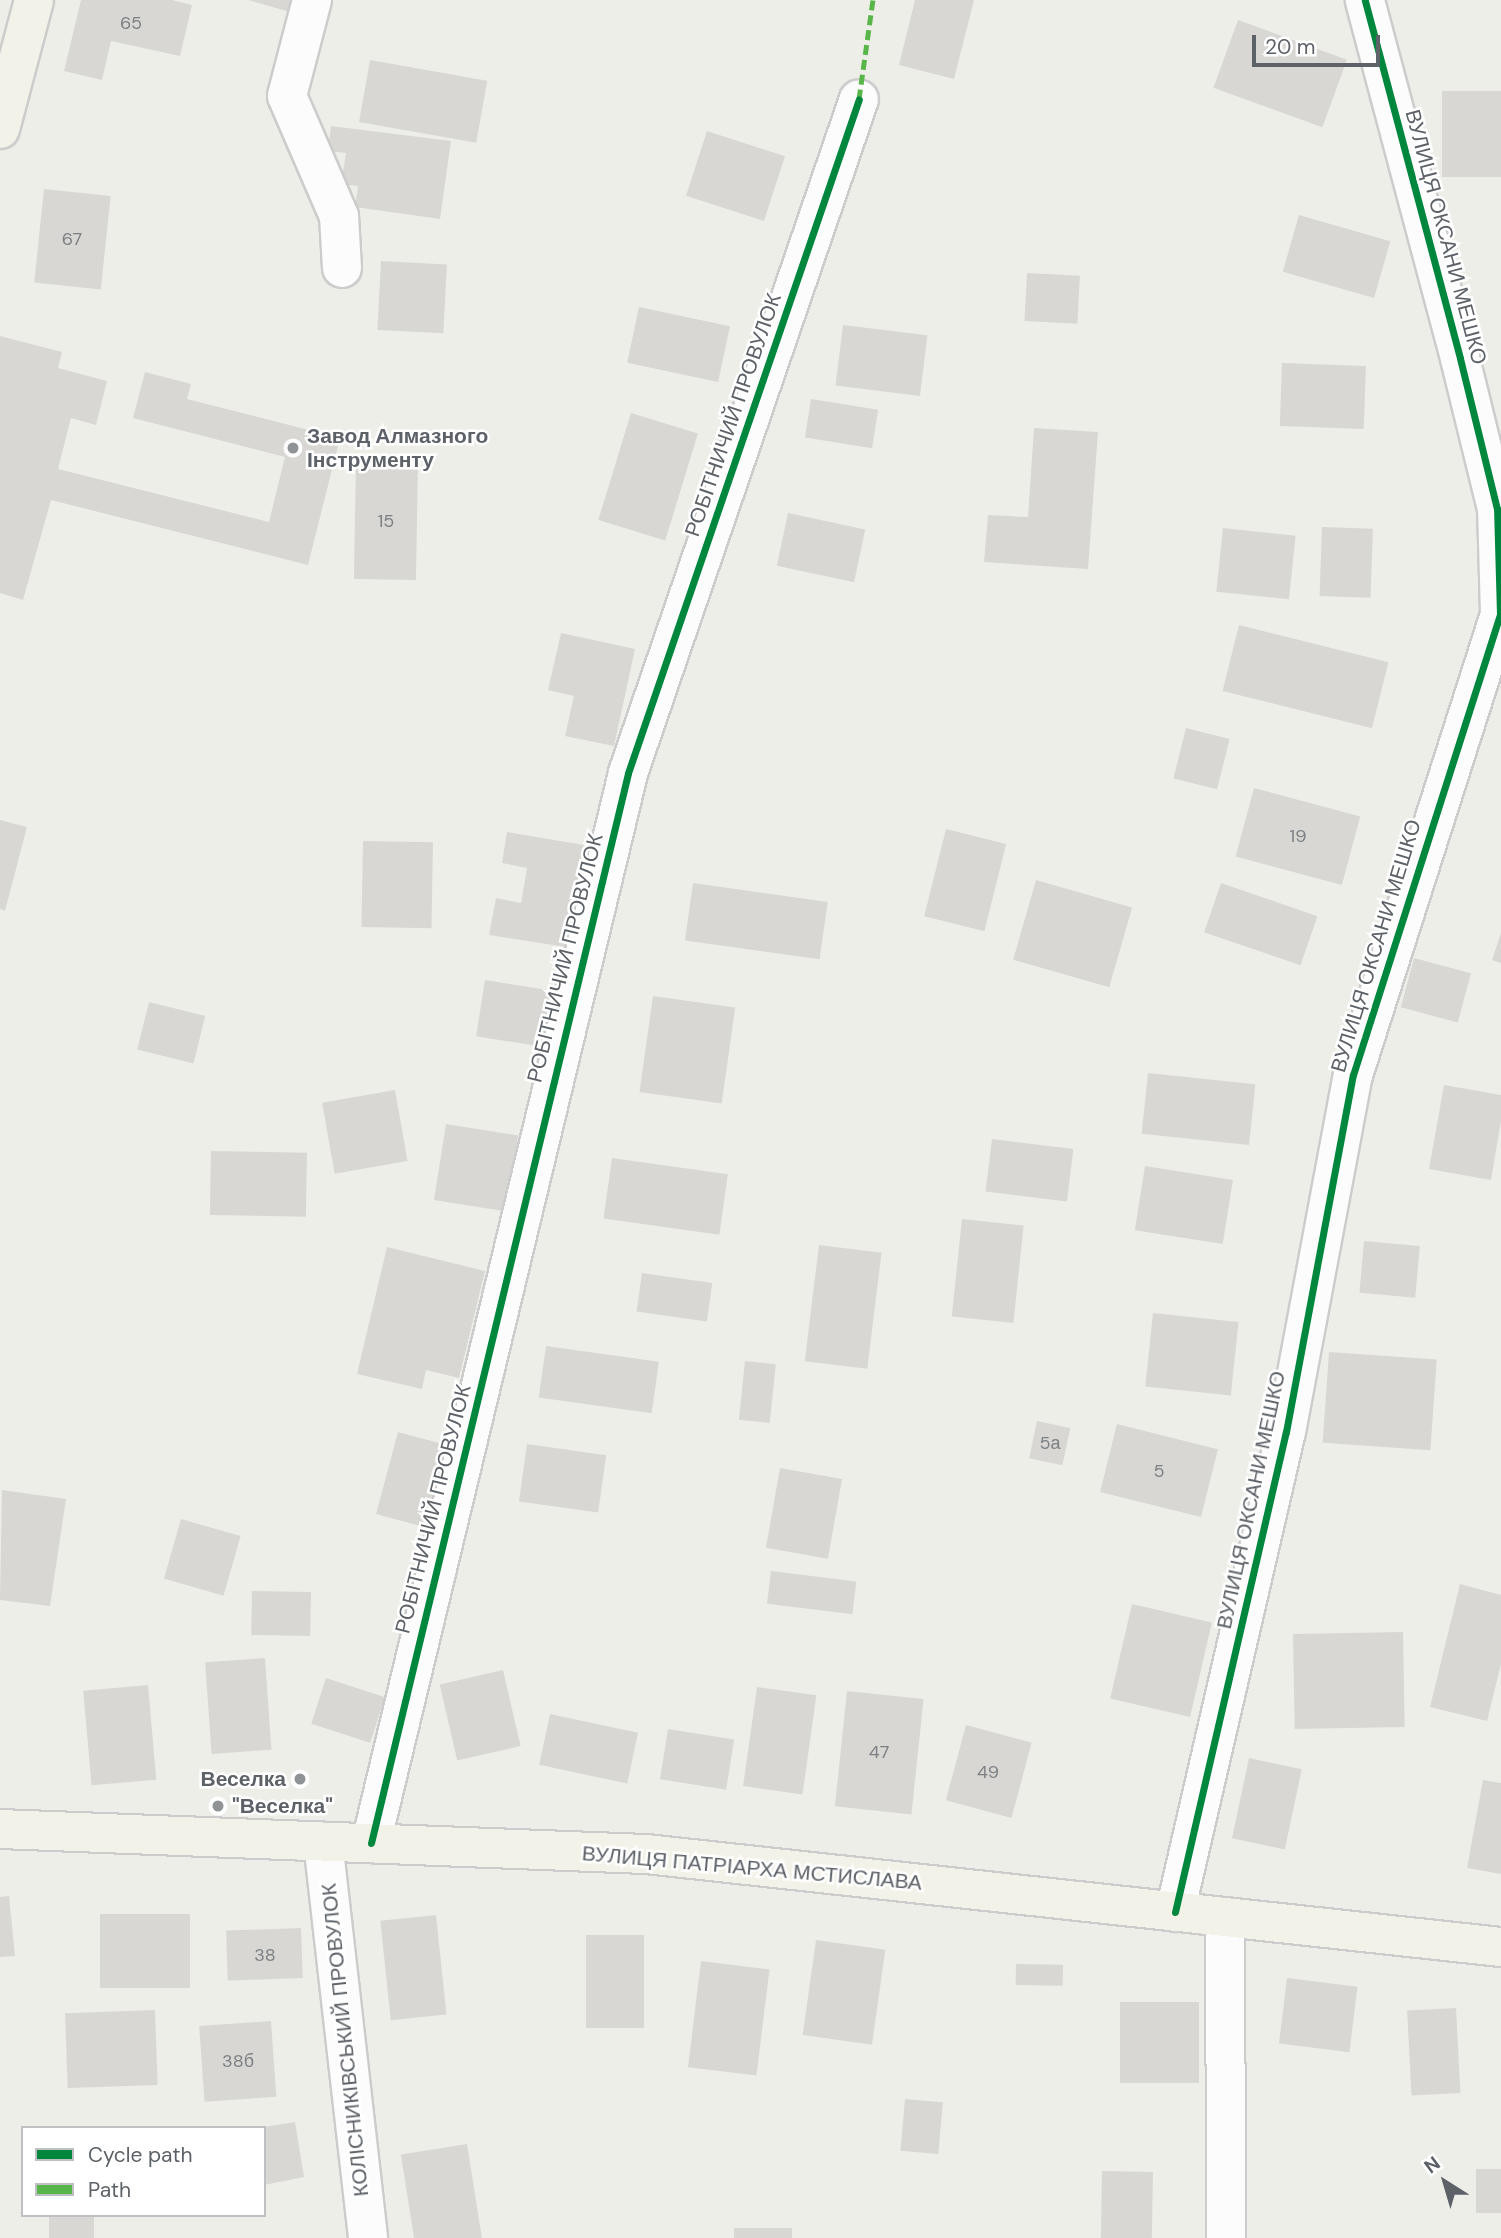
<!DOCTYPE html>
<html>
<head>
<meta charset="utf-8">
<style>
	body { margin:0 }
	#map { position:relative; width:1501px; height:2238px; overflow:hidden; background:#eeeee9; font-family:"DM Sans",sans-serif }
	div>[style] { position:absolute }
	.building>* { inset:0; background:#d8d7d4; transform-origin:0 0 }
	.roads { filter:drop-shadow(2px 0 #cbcccb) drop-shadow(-2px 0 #cbcccb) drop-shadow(0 2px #cbcccb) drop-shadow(0 -2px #cbcccb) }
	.minor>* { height:38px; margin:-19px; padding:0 19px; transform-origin:19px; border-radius:19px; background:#fcfcfc }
	.major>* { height:38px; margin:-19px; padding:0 19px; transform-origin:19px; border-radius:19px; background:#f3f2e9 }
	.quiet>* { height:5px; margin-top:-2.5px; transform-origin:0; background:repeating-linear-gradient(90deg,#58b549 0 10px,transparent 0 15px) }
	.cycleway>* { height:7px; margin:-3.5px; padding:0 3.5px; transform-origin:3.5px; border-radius:3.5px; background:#00873e }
	.dots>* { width:19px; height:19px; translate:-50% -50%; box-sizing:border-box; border:4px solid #fff; border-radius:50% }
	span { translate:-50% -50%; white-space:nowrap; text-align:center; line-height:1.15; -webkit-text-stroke:5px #fff; paint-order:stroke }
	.number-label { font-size:18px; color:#7c8084 }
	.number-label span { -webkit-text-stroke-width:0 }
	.street-label { font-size:21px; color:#5d6268 }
	.poi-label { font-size:21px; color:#5d6268; font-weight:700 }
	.left { translate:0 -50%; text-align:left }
	.right { translate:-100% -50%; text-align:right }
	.legend { position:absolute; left:21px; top:2126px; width:245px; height:91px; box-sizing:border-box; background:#fff; border:2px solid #bec0c3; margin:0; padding:9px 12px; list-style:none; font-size:21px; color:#5d6268 }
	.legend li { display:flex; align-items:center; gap:14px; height:35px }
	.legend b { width:35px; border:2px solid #bec0c3 }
	.north { position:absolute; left:1410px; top:2147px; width:70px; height:70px; -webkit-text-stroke:5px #fff; paint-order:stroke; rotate:323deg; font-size:19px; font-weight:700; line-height:28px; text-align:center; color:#5d6268 }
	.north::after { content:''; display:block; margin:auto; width:24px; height:32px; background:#5d6268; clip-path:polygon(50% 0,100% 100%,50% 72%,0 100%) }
	.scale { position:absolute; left:1252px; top:35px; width:128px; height:32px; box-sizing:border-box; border:4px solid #5d6268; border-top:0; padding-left:9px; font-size:21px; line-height:24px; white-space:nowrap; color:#5d6268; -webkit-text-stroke:5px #fff; paint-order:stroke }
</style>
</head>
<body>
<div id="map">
	<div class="building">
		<div style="clip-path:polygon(81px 0,172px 0,192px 5px,180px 56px,111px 41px,102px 80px,64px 71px)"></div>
		<div style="clip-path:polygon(248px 0,301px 0,297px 14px)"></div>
		<div style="clip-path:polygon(915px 0,974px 0,954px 79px,899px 65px)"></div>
		<div style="left:1238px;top:20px;width:116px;height:72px;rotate:20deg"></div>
		<div style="left:370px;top:60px;width:119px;height:63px;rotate:10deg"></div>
		<div style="left:1501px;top:91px;width:86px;height:59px;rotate:90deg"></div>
		<div style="clip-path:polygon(331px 126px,451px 141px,440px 219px,355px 207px,358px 186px,341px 184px,346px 153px,328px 151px)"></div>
		<div style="left:707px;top:131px;width:82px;height:68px;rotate:18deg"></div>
		<div style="left:44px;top:189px;width:67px;height:94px;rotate:6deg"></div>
		<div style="left:1299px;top:215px;width:95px;height:59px;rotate:16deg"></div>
		<div style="left:381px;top:261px;width:66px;height:69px;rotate:3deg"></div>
		<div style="left:1027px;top:273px;width:53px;height:48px;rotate:3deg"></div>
		<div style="left:639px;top:307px;width:93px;height:57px;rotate:12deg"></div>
		<div style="left:843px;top:325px;width:85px;height:61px;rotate:7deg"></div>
		<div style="clip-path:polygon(0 336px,62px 352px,58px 368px,107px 381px,96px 425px,71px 418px,58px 469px,269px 522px,285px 457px,133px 418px,145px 372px,191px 384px,187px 399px,340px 438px,308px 565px,51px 500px,23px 600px,0 593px)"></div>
		<div style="left:1282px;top:363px;width:84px;height:63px;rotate:2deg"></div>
		<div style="left:811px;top:399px;width:68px;height:39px;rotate:9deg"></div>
		<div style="left:631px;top:413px;width:70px;height:112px;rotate:17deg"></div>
		<div style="clip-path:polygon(1034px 428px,1098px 432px,1088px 569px,984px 562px,988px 515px,1028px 517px)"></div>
		<div style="left:356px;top:462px;width:62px;height:117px;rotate:1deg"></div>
		<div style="left:788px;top:513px;width:79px;height:54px;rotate:12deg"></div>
		<div style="left:1322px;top:527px;width:51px;height:69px;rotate:2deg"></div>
		<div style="left:1223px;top:528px;width:73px;height:64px;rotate:6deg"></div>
		<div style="left:1239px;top:625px;width:154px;height:68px;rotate:14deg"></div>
		<div style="clip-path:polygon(561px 633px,635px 649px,614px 746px,565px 736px,574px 696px,548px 690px)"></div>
		<div style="left:1186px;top:728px;width:45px;height:52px;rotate:14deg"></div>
		<div style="left:1254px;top:788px;width:110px;height:71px;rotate:15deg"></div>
		<div style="clip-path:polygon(0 820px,27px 827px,5px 911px,0 909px)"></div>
		<div style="left:946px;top:829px;width:62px;height:90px;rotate:14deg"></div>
		<div style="clip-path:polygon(507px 832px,584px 845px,566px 947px,489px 935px,496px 898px,521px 903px,527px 868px,502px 863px)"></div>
		<div style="left:363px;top:841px;width:70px;height:86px;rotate:1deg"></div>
		<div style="left:1036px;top:880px;width:100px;height:83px;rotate:16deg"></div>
		<div style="left:693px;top:883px;width:136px;height:58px;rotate:8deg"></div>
		<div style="left:1221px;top:883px;width:102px;height:52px;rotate:19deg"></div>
		<div style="clip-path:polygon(1501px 933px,1501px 963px,1492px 960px)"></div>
		<div style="left:1414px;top:958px;width:59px;height:51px;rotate:15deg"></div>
		<div style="left:485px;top:980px;width:69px;height:57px;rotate:9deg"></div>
		<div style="left:653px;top:996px;width:83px;height:97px;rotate:8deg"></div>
		<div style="left:149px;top:1002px;width:58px;height:49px;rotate:14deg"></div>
		<div style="left:1148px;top:1073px;width:108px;height:61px;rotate:6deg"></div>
		<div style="clip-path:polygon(1444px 1085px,1501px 1095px,1501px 1121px,1491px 1180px,1429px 1169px)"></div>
		<div style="left:395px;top:1090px;width:72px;height:74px;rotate:80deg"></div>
		<div style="left:446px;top:1124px;width:73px;height:77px;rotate:9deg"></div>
		<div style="left:992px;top:1139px;width:82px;height:53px;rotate:7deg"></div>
		<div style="left:211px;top:1151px;width:96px;height:64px;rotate:1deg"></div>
		<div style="left:612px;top:1158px;width:117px;height:61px;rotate:8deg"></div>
		<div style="left:1145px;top:1166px;width:89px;height:65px;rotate:9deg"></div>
		<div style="left:962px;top:1219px;width:62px;height:98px;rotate:6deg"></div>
		<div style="left:1364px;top:1241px;width:56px;height:52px;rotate:5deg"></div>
		<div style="left:819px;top:1245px;width:63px;height:117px;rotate:7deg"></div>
		<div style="clip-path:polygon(387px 1247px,485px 1271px,459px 1378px,426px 1370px,422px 1389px,357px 1374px)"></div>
		<div style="left:642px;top:1273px;width:71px;height:39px;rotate:8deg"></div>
		<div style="left:1153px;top:1313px;width:86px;height:74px;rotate:6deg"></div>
		<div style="left:546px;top:1346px;width:114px;height:52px;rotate:8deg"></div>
		<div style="left:1329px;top:1352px;width:108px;height:91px;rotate:4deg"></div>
		<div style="left:745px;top:1361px;width:31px;height:59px;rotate:6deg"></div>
		<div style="left:1037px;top:1421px;width:34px;height:38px;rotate:12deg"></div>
		<div style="left:1117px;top:1424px;width:104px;height:70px;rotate:14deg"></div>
		<div style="left:398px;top:1432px;width:58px;height:85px;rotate:15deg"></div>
		<div style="left:527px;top:1444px;width:80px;height:58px;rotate:8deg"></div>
		<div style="left:780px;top:1468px;width:63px;height:81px;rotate:10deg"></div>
		<div style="clip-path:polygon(2px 1490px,66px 1499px,50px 1606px,0 1600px)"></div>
		<div style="left:181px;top:1519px;width:62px;height:62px;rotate:16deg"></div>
		<div style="left:771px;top:1571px;width:86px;height:33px;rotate:7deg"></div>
		<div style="clip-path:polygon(1460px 1584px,1501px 1595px,1501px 1664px,1487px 1721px,1430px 1707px)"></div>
		<div style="left:252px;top:1591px;width:59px;height:44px;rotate:1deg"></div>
		<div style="left:1132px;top:1604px;width:82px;height:97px;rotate:13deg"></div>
		<div style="left:1403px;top:1632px;width:95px;height:110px;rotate:89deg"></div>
		<div style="left:265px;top:1658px;width:92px;height:60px;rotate:86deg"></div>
		<div style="left:503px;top:1670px;width:78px;height:65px;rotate:77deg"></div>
		<div style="left:326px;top:1678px;width:62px;height:48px;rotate:18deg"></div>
		<div style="left:148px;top:1685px;width:95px;height:65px;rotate:85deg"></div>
		<div style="left:757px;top:1687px;width:60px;height:100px;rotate:8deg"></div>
		<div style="left:847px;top:1691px;width:77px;height:116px;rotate:6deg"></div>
		<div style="left:550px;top:1714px;width:90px;height:52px;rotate:12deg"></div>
		<div style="left:966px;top:1725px;width:68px;height:78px;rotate:15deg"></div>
		<div style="left:668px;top:1729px;width:67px;height:51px;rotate:9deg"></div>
		<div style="left:1249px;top:1758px;width:54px;height:82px;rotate:12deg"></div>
		<div style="clip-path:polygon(1483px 1780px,1501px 1783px,1501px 1874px,1467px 1868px)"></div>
		<div style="clip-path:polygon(9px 1896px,15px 1956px,0 1957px,0 1897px)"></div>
		<div style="left:190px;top:1914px;width:74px;height:90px;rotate:90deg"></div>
		<div style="left:436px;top:1915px;width:100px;height:56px;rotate:84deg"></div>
		<div style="left:301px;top:1928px;width:50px;height:75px;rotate:88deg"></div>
		<div style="left:644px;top:1935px;width:93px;height:58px;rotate:90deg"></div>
		<div style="left:816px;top:1940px;width:70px;height:96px;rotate:8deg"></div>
		<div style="left:701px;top:1961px;width:69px;height:107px;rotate:7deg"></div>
		<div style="left:1016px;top:1964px;width:47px;height:21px;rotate:1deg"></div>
		<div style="left:1287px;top:1978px;width:71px;height:66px;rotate:7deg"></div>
		<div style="left:1120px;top:2002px;width:79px;height:81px"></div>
		<div style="left:1456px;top:2008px;width:85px;height:49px;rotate:87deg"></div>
		<div style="left:155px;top:2010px;width:75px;height:90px;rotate:88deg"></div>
		<div style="left:271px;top:2021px;width:76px;height:72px;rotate:86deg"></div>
		<div style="left:905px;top:2099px;width:38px;height:52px;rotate:5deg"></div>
		<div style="clip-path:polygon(295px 2122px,304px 2177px,264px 2185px,264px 2127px)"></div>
		<div style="left:467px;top:2144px;width:95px;height:67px;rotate:81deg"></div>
		<div style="left:1476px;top:2169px;width:25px;height:44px"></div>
		<div style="left:1102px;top:2171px;width:51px;height:67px;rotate:1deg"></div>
		<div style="left:49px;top:2215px;width:45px;height:23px"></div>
		<div style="left:734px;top:2228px;width:58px;height:10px"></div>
	</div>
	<div class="roads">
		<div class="minor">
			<div style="left:312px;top:0;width:99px;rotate:104.6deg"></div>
			<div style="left:287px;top:96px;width:131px;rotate:66.6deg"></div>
			<div style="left:339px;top:216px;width:52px;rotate:86.7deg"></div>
			<div style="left:323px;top:1842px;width:399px;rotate:83.5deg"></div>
			<div style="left:371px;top:1843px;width:1100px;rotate:-76.49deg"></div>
			<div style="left:628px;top:773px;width:712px;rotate:-71.08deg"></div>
			<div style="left:1175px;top:1912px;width:493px;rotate:-77deg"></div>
			<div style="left:1286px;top:1432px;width:363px;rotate:-79.4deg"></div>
			<div style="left:1353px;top:1075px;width:484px;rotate:-72.3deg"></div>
			<div style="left:1500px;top:614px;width:105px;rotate:-91.6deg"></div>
			<div style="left:1497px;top:509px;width:155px;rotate:-103.8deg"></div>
			<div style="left:1460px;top:358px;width:370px;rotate:-104.9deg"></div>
			<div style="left:1225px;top:1917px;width:321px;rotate:89.8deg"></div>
		</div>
		<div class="major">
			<div style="left:0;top:129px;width:133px;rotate:-75.2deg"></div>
			<div style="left:0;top:1829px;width:646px;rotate:2.22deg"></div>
			<div style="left:646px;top:1854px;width:860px;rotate:6.21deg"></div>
		</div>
	</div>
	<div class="quiet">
		<div style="left:859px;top:99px;width:100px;rotate:-82deg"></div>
	</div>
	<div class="cycleway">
		<div style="left:371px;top:1843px;width:1100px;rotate:-76.49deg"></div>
		<div style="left:628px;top:773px;width:712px;rotate:-71.08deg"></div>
		<div style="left:1175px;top:1912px;width:493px;rotate:-77deg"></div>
		<div style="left:1286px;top:1432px;width:363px;rotate:-79.4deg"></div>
		<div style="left:1353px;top:1075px;width:484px;rotate:-72.3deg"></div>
		<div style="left:1500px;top:614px;width:105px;rotate:-91.6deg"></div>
		<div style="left:1497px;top:509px;width:155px;rotate:-103.8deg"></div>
		<div style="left:1460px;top:358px;width:370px;rotate:-104.9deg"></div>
	</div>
	<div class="dots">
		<div style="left:293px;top:448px;background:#909395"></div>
		<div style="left:300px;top:1779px;background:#909395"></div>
		<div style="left:218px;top:1806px;background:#909395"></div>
	</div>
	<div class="number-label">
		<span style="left:131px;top:23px">65</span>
		<span style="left:72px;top:239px">67</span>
		<span style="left:386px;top:521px">15</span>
		<span style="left:1298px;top:836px">19</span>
		<span style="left:1050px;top:1443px">5а</span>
		<span style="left:1159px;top:1471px">5</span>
		<span style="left:879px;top:1752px">47</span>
		<span style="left:988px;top:1772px">49</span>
		<span style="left:265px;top:1955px">38</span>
		<span style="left:238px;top:2061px">38б</span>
	</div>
	<div class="street-label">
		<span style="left:1446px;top:237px;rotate:75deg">ВУЛИЦЯ ОКСАНИ МЕШКО</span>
		<span style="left:733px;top:415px;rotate:-71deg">РОБІТНИЧИЙ ПРОВУЛОК</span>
		<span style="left:1376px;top:946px;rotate:-73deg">ВУЛИЦЯ ОКСАНИ МЕШКО</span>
		<span style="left:565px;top:958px;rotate:-76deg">РОБІТНИЧИЙ ПРОВУЛОК</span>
		<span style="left:1251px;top:1500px;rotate:-78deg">ВУЛИЦЯ ОКСАНИ МЕШКО</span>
		<span style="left:433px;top:1509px;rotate:-76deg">РОБІТНИЧИЙ ПРОВУЛОК</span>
		<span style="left:752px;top:1868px;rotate:5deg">ВУЛИЦЯ ПАТРІАРХА МСТИСЛАВА</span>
		<span style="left:345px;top:2040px;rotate:-96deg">КОЛІСНИКІВСЬКИЙ ПРОВУЛОК</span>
	</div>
	<div class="poi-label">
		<span class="left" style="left:307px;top:448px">Завод Алмазного<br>Інструменту</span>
		<span class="right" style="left:286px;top:1779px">Веселка</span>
		<span class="left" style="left:232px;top:1806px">"Веселка"</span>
	</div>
	<ul class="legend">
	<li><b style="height:9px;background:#00873e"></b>Cycle path</li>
	<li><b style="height:9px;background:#58b549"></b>Path</li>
	</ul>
	<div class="north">N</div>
	<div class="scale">20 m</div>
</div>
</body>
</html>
